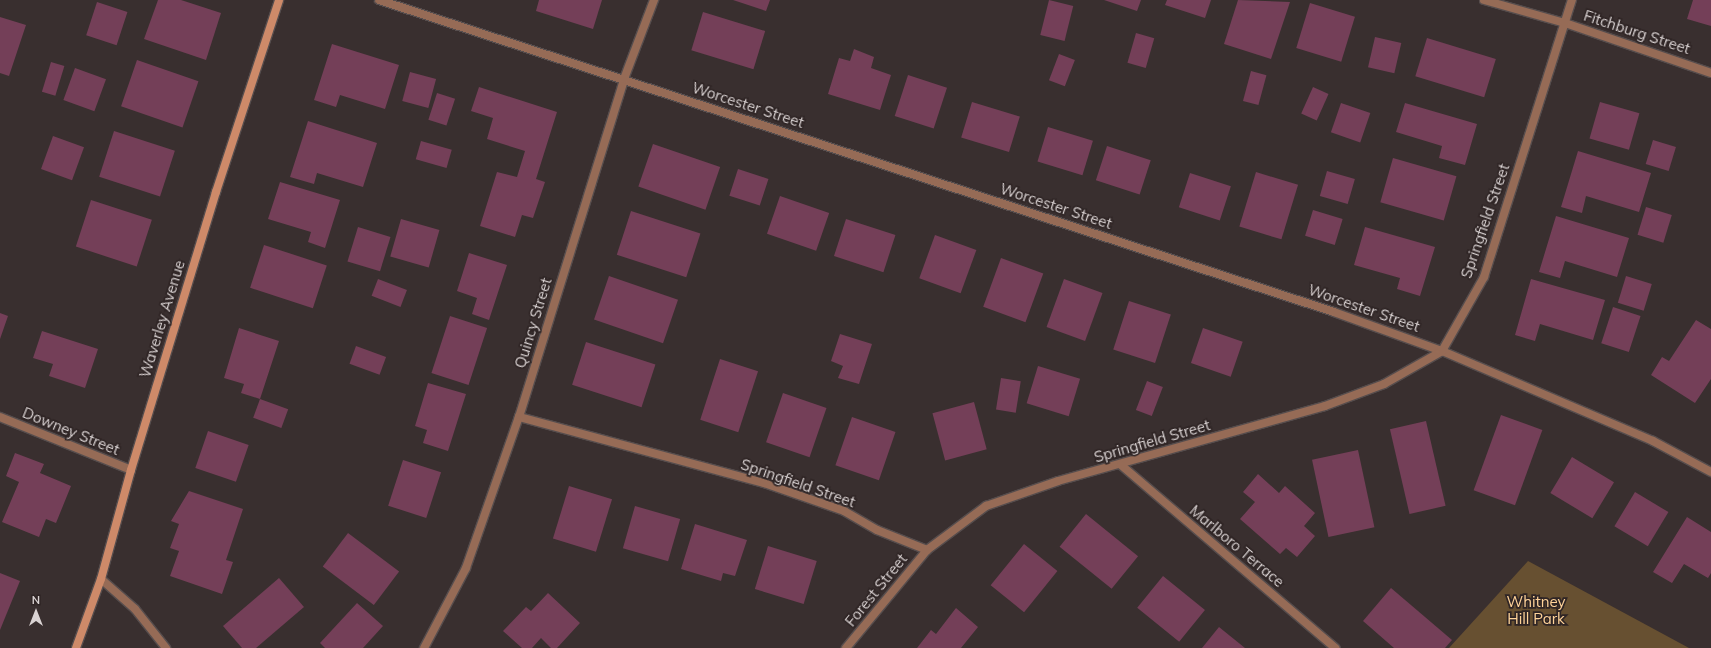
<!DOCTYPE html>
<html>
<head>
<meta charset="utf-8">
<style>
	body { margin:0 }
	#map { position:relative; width:1711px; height:648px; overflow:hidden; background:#392f2f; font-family:Mulish,sans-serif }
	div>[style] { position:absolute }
	.green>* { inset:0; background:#675031 }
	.building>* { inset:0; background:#743f58; transform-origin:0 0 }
	.roads { filter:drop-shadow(1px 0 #564d4d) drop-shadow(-1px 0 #564d4d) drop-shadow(0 1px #564d4d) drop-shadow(0 -1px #564d4d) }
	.street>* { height:8px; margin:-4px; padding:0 4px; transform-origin:4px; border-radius:4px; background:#966b56 }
	.secondary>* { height:8px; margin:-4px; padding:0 4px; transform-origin:4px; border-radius:4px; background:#ce8a69 }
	span { translate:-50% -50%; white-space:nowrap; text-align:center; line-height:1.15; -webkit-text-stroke:3.5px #2f2525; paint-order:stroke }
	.street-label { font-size:15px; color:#dad3d3 }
	.park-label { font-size:15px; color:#ffd399 }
	.north { position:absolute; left:16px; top:592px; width:40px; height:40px; -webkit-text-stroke:3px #2f2525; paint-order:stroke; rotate:0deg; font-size:11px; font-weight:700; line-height:16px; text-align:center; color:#dad3d3 }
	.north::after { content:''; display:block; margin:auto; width:14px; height:18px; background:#dad3d3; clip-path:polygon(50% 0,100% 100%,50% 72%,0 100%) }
</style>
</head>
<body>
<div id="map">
	<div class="green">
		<div style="clip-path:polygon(1528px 561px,1689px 648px,1449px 648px)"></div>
	</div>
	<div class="building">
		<div style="clip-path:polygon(158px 0,181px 0,221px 13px,206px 60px,144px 39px)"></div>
		<div style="clip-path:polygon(539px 0,602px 0,593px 29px,536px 11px)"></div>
		<div style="clip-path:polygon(733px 0,770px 0,766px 11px)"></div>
		<div style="left:1049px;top:0;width:25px;height:36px;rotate:14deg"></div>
		<div style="clip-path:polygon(1104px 0,1141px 0,1137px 11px)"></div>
		<div style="clip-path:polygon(1167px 0,1211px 0,1205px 18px,1165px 5px)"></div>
		<div style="clip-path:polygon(1238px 0,1290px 2px,1271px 59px,1224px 44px)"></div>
		<div style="clip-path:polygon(1693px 0,1711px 0,1711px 26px,1687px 19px)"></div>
		<div style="left:97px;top:2px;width:32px;height:35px;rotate:18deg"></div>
		<div style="left:1310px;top:3px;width:47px;height:47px;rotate:17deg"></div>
		<div style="left:703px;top:12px;width:65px;height:40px;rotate:17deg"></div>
		<div style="clip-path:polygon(0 17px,26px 25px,9px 76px,0 73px)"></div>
		<div style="left:1136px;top:33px;width:19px;height:31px;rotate:16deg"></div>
		<div style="left:1375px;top:37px;width:27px;height:31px;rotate:13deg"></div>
		<div style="left:1427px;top:38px;width:72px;height:40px;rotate:17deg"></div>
		<div style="clip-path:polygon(332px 44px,399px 65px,385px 109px,340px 95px,336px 107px,314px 100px)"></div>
		<div style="clip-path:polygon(854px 49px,874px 57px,871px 68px,891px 75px,880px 110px,828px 94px,839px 58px,850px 61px)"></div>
		<div style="left:1059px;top:54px;width:17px;height:28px;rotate:21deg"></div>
		<div style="left:137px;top:60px;width:65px;height:49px;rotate:19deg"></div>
		<div style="left:51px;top:62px;width:14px;height:31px;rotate:17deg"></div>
		<div style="left:75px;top:68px;width:33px;height:34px;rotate:20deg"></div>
		<div style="left:1251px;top:71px;width:16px;height:31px;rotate:15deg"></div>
		<div style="left:410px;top:72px;width:27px;height:30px;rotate:15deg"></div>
		<div style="left:908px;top:75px;width:41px;height:43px;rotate:18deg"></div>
		<div style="clip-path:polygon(479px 87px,557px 112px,536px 179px,545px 182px,533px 218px,522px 215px,515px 237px,480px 226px,497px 172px,517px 177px,525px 151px,487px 139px,493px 118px,471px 111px)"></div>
		<div style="left:1313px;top:87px;width:17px;height:29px;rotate:24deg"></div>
		<div style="left:437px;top:93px;width:19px;height:28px;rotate:18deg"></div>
		<div style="left:972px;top:102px;width:50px;height:37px;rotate:17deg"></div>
		<div style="left:1600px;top:102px;width:41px;height:38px;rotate:16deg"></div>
		<div style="left:1341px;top:103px;width:31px;height:31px;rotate:19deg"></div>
		<div style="clip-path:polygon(1405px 103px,1477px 124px,1465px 165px,1439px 158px,1442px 146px,1396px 132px)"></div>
		<div style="clip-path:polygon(308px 121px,377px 143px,363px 187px,317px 173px,314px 184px,290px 177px)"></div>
		<div style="left:1048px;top:127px;width:47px;height:36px;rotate:17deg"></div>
		<div style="left:114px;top:131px;width:64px;height:48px;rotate:18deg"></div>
		<div style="left:53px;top:136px;width:33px;height:35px;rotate:20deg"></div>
		<div style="left:1653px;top:140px;width:24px;height:25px;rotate:17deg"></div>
		<div style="left:421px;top:141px;width:32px;height:19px;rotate:16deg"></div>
		<div style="left:653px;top:144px;width:71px;height:45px;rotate:19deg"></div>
		<div style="left:1107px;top:146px;width:46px;height:36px;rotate:18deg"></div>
		<div style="clip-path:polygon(1578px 151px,1651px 173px,1639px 212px,1586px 196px,1582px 213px,1561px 207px)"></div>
		<div style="left:1393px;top:158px;width:66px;height:46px;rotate:16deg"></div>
		<div style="left:738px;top:169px;width:32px;height:28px;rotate:18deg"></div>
		<div style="left:1327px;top:171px;width:29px;height:26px;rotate:16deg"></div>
		<div style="left:1256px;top:172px;width:44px;height:57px;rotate:17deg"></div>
		<div style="left:1190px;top:173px;width:43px;height:36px;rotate:18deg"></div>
		<div style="clip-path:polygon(280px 182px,340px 200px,325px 248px,308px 242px,311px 232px,268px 219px)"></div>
		<div style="left:780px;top:196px;width:52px;height:40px;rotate:19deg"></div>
		<div style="left:91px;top:200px;width:64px;height:49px;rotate:18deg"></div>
		<div style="left:1646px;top:207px;width:27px;height:29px;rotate:17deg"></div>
		<div style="left:1313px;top:210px;width:31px;height:27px;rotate:17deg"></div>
		<div style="left:631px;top:211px;width:73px;height:46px;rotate:18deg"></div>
		<div style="clip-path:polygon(1556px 216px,1629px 238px,1617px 277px,1565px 261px,1560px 278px,1539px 272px)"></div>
		<div style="left:401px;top:219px;width:40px;height:39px;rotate:16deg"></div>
		<div style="left:846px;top:219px;width:52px;height:39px;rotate:18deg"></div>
		<div style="left:358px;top:227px;width:34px;height:36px;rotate:17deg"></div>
		<div style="clip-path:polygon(1365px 227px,1435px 247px,1420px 296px,1397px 289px,1400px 278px,1354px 265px)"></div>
		<div style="left:935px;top:235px;width:44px;height:46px;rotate:20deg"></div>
		<div style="left:264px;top:245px;width:66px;height:45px;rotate:18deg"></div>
		<div style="clip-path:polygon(469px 253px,507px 265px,489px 320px,472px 314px,477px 298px,457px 291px)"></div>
		<div style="left:1001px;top:258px;width:45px;height:52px;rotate:20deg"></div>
		<div style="left:609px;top:276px;width:73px;height:46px;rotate:19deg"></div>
		<div style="left:1626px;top:276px;width:27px;height:28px;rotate:17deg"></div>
		<div style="left:378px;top:279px;width:31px;height:18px;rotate:21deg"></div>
		<div style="left:1064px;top:279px;width:41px;height:51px;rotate:20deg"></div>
		<div style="clip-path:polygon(1531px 279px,1605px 300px,1593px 340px,1540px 324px,1535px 341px,1515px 335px)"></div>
		<div style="left:1129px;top:301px;width:44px;height:51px;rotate:18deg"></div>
		<div style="left:1613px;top:307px;width:29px;height:38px;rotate:18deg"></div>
		<div style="clip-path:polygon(0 313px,8px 316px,0 339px)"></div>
		<div style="left:450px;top:316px;width:39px;height:60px;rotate:18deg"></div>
		<div style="clip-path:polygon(1696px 320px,1711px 329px,1711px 379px,1695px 403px,1651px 375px,1662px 357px,1669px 361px)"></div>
		<div style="clip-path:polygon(239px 328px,279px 341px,260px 399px,241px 393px,244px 384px,224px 378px)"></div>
		<div style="left:1203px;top:328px;width:42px;height:37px;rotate:19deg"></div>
		<div style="clip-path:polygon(42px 331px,98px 349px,85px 388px,49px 376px,53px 364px,33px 358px)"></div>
		<div style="clip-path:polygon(840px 334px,872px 344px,859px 384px,838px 378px,843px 366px,831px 361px)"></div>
		<div style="left:586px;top:342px;width:73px;height:45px;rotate:18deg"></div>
		<div style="left:356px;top:346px;width:32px;height:19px;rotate:20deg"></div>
		<div style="left:720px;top:359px;width:40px;height:64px;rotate:18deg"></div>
		<div style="left:1038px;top:366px;width:44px;height:39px;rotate:17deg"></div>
		<div style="left:1001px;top:378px;width:20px;height:32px;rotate:9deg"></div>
		<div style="left:1147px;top:381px;width:17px;height:31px;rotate:21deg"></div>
		<div style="clip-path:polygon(428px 383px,466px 394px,448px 451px,423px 443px,427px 430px,415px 426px)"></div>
		<div style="left:783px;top:393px;width:46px;height:52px;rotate:19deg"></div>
		<div style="left:260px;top:399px;width:30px;height:20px;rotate:20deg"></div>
		<div style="left:974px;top:402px;width:49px;height:43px;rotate:75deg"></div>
		<div style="left:1501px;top:415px;width:44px;height:80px;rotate:20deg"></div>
		<div style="left:852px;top:417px;width:46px;height:51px;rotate:19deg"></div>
		<div style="left:1426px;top:421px;width:87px;height:37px;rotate:77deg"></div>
		<div style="left:208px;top:431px;width:43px;height:39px;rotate:19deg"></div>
		<div style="left:1358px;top:450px;width:79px;height:47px;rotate:78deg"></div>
		<div style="clip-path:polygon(15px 453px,44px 464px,40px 473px,71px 486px,56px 523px,46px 519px,39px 537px,2px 522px,19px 482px,6px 476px)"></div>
		<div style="left:1572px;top:457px;width:49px;height:42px;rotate:31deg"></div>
		<div style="left:403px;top:460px;width:40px;height:48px;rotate:18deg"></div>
		<div style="clip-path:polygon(1258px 474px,1279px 493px,1285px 486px,1315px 513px,1304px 526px,1315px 536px,1297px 557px,1286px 548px,1280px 554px,1240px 519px,1255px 502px,1243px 492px)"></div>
		<div style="left:569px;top:486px;width:45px;height:55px;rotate:17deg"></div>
		<div style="clip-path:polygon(189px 491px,243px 509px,226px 560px,233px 562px,222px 594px,170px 576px,179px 551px,170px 548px,179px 524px,171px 521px)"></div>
		<div style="left:1635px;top:492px;width:39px;height:40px;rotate:31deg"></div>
		<div style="left:635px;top:506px;width:47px;height:44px;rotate:16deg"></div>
		<div style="left:1086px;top:514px;width:67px;height:42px;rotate:39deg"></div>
		<div style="clip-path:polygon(1687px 517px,1711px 532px,1711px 573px,1708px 578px,1684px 564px,1672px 583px,1653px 572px)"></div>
		<div style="clip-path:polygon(695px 524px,747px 540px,735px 576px,723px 573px,721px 581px,681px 569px)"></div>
		<div style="left:348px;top:533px;width:64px;height:42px;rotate:37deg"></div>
		<div style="left:1024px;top:544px;width:43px;height:53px;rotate:39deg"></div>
		<div style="left:768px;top:546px;width:51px;height:45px;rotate:17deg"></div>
		<div style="clip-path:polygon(0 573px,20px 581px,0 630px)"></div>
		<div style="left:1163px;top:576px;width:54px;height:41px;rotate:39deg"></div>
		<div style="clip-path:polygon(279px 578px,304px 607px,256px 648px,242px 648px,223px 626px)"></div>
		<div style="clip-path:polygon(1391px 588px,1452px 640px,1445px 648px,1394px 648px,1363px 621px)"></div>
		<div style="clip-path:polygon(548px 593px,580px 623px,557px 648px,551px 648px,541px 638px,532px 648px,522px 648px,503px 631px,526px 607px,531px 611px)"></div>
		<div style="clip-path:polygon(357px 603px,383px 626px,363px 648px,325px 648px,320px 643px)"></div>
		<div style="clip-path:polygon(956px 608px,978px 627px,961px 648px,917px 648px,931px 630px,936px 634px)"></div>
		<div style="clip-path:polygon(1219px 627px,1245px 648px,1202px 648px)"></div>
	</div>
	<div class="roads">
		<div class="street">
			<div style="left:379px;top:0;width:1005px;rotate:18.09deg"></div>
			<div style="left:1334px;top:312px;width:115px;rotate:19.9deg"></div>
			<div style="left:1442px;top:351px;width:229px;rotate:23.1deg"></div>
			<div style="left:1653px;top:441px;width:66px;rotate:28.1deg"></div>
			<div style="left:1484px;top:0;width:84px;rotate:15.9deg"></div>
			<div style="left:1565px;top:23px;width:154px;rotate:18.9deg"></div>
			<div style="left:0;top:417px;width:141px;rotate:22deg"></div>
			<div style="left:519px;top:417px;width:254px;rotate:15.1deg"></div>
			<div style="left:764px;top:483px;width:85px;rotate:19.3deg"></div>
			<div style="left:844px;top:511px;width:38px;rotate:30deg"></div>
			<div style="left:877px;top:530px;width:54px;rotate:21.8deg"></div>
			<div style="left:927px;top:550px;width:74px;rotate:-36.7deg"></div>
			<div style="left:986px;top:506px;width:76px;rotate:-19.1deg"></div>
			<div style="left:1058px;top:481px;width:277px;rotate:-15.7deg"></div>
			<div style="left:1325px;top:406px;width:63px;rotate:-20.4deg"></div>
			<div style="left:1384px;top:384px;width:67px;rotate:-29.6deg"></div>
			<div style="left:1442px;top:351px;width:85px;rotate:-60.4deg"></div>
			<div style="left:1484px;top:277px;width:291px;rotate:-72.4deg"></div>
			<div style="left:1121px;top:465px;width:282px;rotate:40.5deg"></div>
			<div style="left:101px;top:579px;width:45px;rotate:41.4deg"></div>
			<div style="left:135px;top:609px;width:50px;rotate:51.5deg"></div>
			<div style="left:424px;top:648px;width:90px;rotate:-62.3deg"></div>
			<div style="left:466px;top:568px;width:160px;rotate:-70.7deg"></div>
			<div style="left:519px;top:417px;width:354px;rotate:-72.7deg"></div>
			<div style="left:624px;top:79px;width:85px;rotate:-69.2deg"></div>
			<div style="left:846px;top:648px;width:127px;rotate:-50.4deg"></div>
		</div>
		<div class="secondary">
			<div style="left:76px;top:648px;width:73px;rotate:-70.1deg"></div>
			<div style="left:101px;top:579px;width:113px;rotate:-74.6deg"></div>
			<div style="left:131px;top:470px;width:291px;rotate:-73deg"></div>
			<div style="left:216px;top:192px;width:202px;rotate:-71.8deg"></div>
		</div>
	</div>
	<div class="street-label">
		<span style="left:1637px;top:32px;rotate:18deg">Fitchburg Street</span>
		<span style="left:748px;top:105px;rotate:18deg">Worcester Street</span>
		<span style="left:1056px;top:206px;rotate:18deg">Worcester Street</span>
		<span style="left:1485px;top:221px;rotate:-71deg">Springfield Street</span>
		<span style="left:1364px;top:308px;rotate:19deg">Worcester Street</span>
		<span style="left:162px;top:319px;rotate:-73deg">Waverley Avenue</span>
		<span style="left:533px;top:323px;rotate:-73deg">Quincy Street</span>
		<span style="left:71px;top:431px;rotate:22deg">Downey Street</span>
		<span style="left:1152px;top:441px;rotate:-16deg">Springfield Street</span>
		<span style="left:798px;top:483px;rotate:19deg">Springfield Street</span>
		<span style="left:1237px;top:546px;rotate:40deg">Marlboro Terrace</span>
		<span style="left:876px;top:590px;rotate:-51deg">Forest Street</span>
	</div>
	<div class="park-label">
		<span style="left:1536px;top:610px">Whitney<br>Hill Park</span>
	</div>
	<div class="north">N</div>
</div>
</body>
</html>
